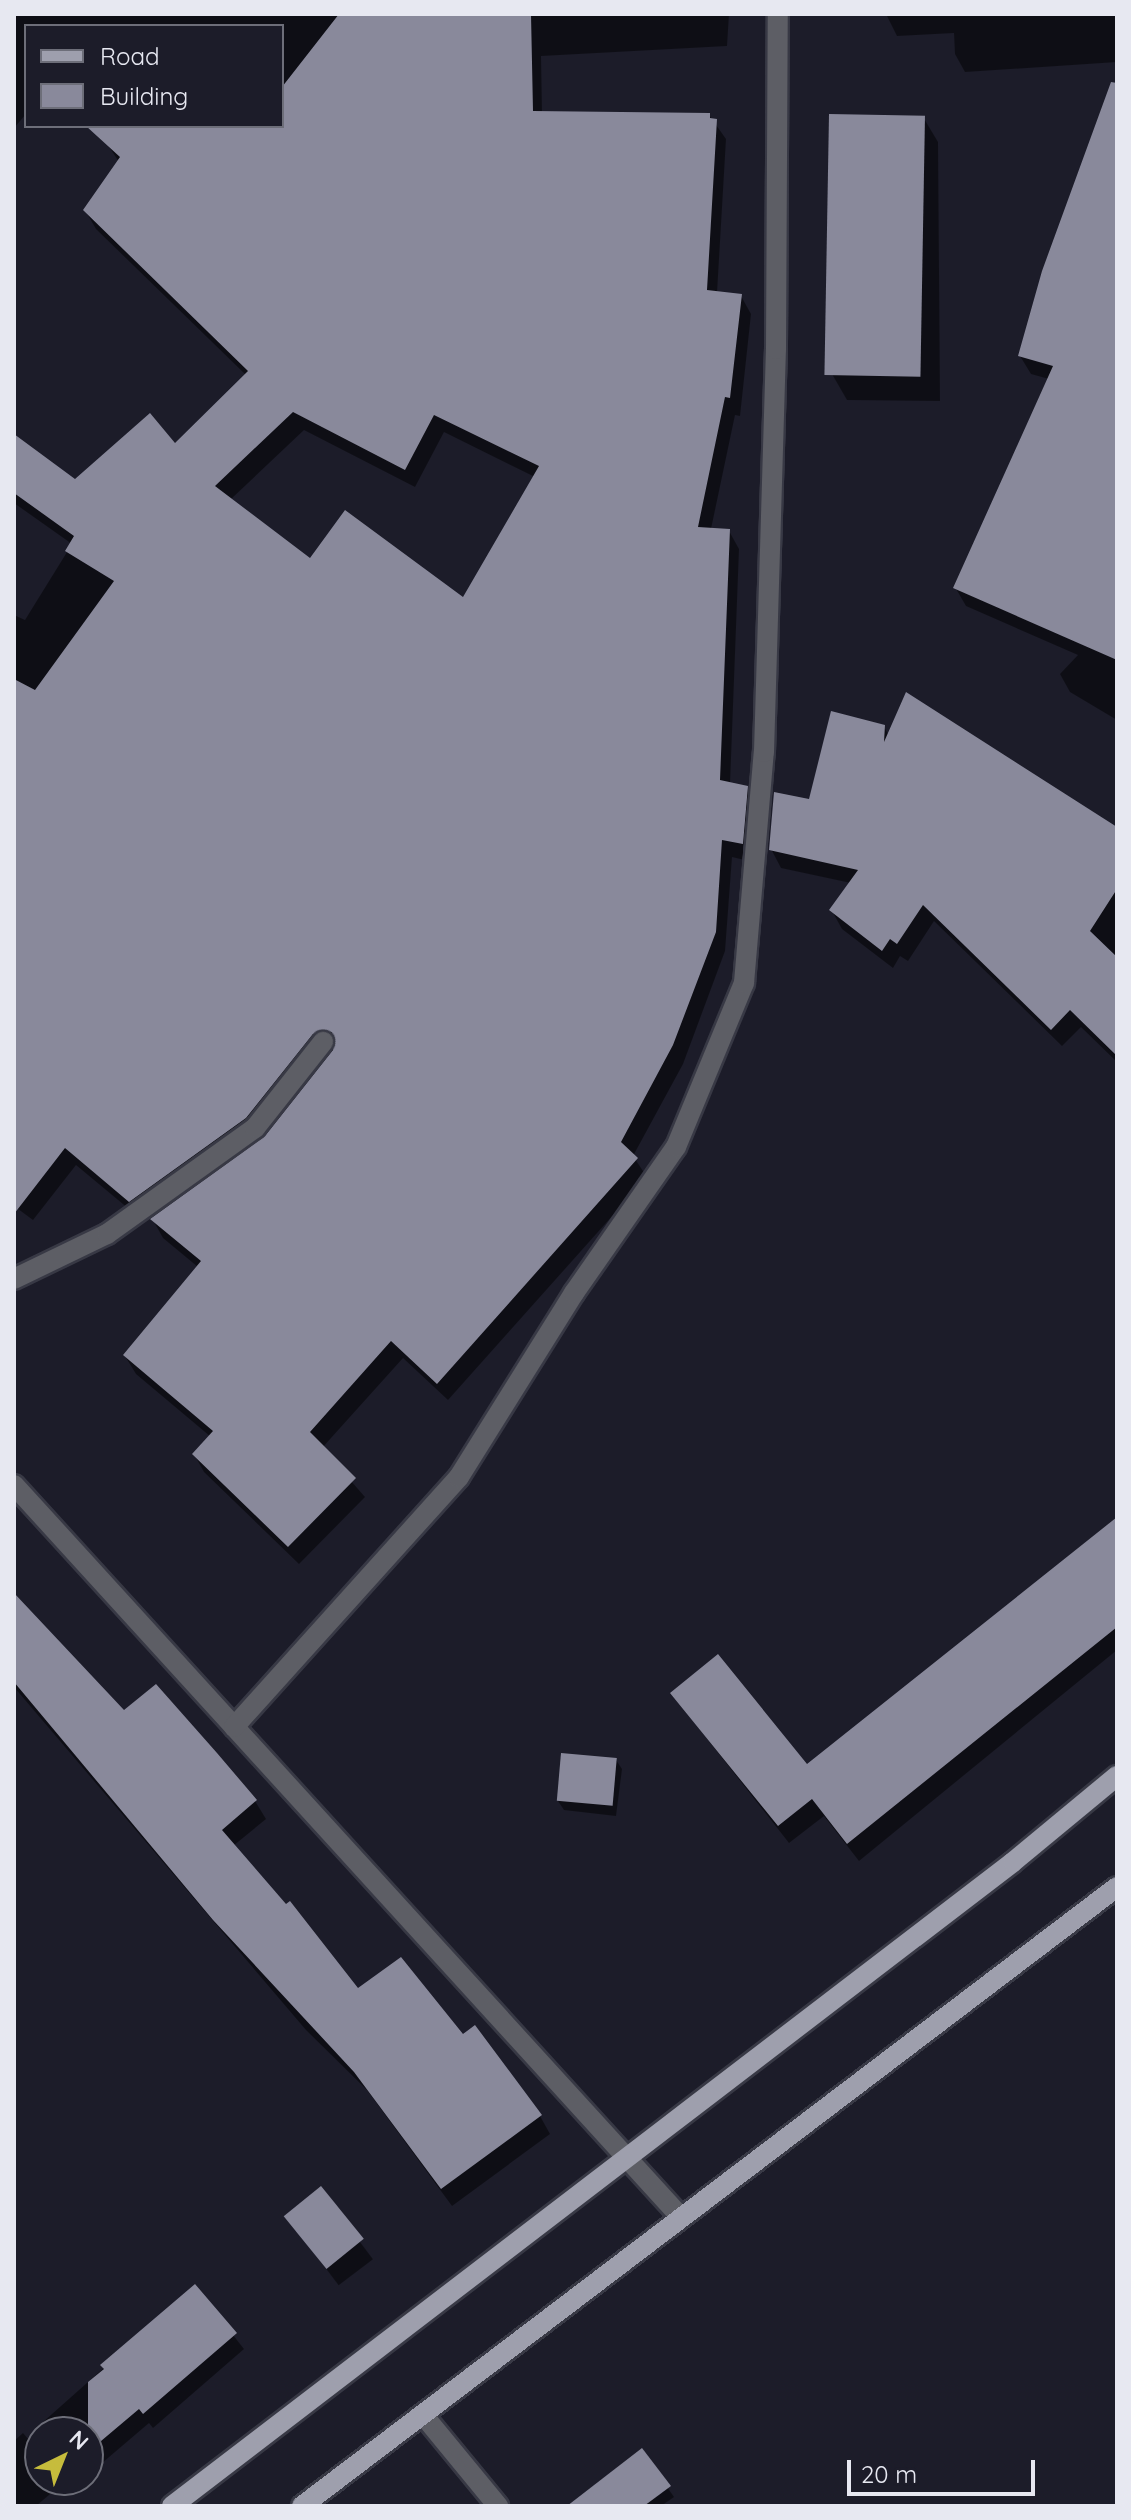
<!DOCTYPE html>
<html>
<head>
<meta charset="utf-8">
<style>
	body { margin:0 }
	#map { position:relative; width:1131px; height:2520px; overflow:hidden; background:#1c1c29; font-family:Quicksand,sans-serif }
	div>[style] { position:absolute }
	.shadow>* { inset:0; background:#0007; transform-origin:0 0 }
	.building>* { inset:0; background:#89899b; transform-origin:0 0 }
	.roads { filter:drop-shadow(2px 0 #383945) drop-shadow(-2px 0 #383945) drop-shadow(0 2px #383945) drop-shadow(0 -2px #383945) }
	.minor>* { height:20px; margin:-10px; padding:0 10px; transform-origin:10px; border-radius:10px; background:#5d5e65 }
	.major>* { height:20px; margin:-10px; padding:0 10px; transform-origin:10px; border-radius:10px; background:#9e9fad }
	span { translate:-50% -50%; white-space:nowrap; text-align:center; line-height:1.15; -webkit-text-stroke:8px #1c1c29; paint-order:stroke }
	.frame { position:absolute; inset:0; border:16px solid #e7e8f1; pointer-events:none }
	.legend { position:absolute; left:24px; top:24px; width:260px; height:104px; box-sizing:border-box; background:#1c1c29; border:2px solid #6d6e79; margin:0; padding:10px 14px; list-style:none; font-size:24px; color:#e7e8f1 }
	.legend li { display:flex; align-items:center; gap:16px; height:40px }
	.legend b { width:40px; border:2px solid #6d6e79 }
	.north { position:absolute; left:24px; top:2416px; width:80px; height:80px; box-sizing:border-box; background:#1c1c29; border:2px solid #6d6e79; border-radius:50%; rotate:43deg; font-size:22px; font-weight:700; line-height:32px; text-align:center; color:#e7e8f1 }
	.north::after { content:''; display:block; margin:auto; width:28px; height:36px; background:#c6bc3c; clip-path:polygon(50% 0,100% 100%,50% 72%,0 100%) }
	.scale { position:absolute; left:847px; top:2460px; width:188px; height:36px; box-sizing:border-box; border:4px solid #e7e8f1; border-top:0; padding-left:10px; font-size:24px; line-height:28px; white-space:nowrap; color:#e7e8f1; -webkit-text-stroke:6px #1c1c29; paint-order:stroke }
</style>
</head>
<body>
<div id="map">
	<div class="shadow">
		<div style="clip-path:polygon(evenodd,14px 14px,729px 14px,727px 46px,541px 56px,542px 113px,709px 115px,726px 139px,717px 293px,741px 296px,751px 314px,740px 416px,735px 415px,711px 529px,729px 531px,739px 549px,730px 784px,747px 788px,757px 806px,753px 862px,732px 857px,725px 951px,683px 1064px,633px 1156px,647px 1177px,448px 1400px,403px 1358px,322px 1448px,365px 1497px,299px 1564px,204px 1472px,194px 1454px,211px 1437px,136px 1374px,125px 1356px,198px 1267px,163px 1238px,153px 1220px,266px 1138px,335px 1051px,323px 1052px,141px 1219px,76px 1165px,33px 1220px,14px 1206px,14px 615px,25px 620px,72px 544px,14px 503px,14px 437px,75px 482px,175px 446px,247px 376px,96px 229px,85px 210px,119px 162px,106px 142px,120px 126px,282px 126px,282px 26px,26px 26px,26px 114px,14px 128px,14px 14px,304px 430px,415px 487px,444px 432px,535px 477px,463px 600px,310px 561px,230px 500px,304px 430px)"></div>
		<div style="clip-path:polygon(886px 14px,1117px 14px,1117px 62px,965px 72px,955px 54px,954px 33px,897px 36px)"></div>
		<div style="clip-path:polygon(923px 117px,938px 142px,940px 401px,847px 400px,832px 374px)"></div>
		<div style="clip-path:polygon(1117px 129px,1117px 720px,1070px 692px,1060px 674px,1078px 655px,966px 606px,955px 587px,1049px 379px,1031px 374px,1020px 356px)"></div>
		<div style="clip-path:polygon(884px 727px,889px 736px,1117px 829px,1117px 1062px,1081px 1027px,1062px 1046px,934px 921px,908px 961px,900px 956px,893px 968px,842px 929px,832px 911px,851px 883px,781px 868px,771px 849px)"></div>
		<div style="clip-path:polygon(1117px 1517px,1117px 1650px,859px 1861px,824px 1816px,789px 1843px,672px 1694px,807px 1766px)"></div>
		<div style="clip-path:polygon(14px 1594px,124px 1713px,255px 1801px,266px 1819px,233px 1846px,358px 1991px,540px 2116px,550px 2134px,452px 2206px,367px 2090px,306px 2030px,14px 1687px)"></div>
		<div style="clip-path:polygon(616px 1760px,622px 1769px,616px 1816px,564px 1810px,558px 1801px)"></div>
		<div style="left:320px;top:2189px;width:88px;height:43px;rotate:53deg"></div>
		<div style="clip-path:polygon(195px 2287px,244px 2349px,153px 2428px,149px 2423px,88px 2475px,88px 2432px,49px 2432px,43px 2422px)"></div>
		<div style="clip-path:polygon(23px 2433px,40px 2453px,40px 2480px,62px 2484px,36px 2506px,14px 2506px,14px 2441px)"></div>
		<div style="clip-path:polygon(642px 2451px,674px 2497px,661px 2506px,571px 2506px)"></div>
	</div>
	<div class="building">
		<div style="clip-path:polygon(evenodd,339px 14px,531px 14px,533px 111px,710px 113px,710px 118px,717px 119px,707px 290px,742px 294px,730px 398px,725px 397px,698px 527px,730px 529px,720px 780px,748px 786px,743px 844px,722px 840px,716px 932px,673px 1045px,621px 1142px,638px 1158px,437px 1384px,391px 1341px,310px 1432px,356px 1478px,288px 1547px,192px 1454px,213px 1431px,123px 1355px,201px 1261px,150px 1219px,265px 1136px,333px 1050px,332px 1032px,313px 1034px,246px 1118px,129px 1202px,65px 1148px,14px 1214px,14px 679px,35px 690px,114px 581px,65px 551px,74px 536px,14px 493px,14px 434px,75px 479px,150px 413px,175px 443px,248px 371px,83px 210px,120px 157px,86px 126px,282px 126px,282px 87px,339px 14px,293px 412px,405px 470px,434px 415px,539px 466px,463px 597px,345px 510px,310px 558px,215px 486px,293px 412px)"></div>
		<div style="clip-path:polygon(1111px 82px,1117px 83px,1117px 660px,953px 588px,1053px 366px,1018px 356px,1042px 271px)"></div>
		<div style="left:829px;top:114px;width:96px;height:261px;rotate:1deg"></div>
		<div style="clip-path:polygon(906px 692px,1117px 827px,1117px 889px,1090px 931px,1117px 957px,1117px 1056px,1070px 1010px,1051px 1030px,923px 905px,897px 944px,890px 939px,882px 951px,829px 910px,858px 870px,769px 850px,774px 792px,809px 799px,831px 711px,885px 725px,884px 742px)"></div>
		<div style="clip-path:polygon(1117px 1517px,1117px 1627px,847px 1844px,812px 1799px,778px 1826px,670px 1693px,718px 1654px,807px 1764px)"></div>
		<div style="clip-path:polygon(14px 1593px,124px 1710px,156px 1684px,217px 1753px,257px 1800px,222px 1830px,286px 1904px,290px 1901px,358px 1988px,401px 1957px,463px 2034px,475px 2025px,542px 2115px,441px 2189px,354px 2072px,213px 1920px,14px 1682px)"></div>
		<div style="left:561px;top:1753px;width:56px;height:48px;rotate:5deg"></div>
		<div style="left:321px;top:2186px;width:68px;height:48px;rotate:51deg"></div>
		<div style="clip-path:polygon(195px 2284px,237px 2333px,143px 2414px,139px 2409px,88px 2452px,88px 2382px,104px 2369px,100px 2365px)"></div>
		<div style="clip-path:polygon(642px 2448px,671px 2486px,644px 2506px,567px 2506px)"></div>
	</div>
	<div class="roads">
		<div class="minor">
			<div style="left:14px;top:1279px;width:103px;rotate:-25.8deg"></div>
			<div style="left:107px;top:1234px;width:182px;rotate:-35.6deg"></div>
			<div style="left:255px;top:1128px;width:110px;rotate:-51.7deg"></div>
			<div style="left:14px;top:1485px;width:987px;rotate:47.67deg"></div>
			<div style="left:234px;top:1727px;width:336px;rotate:-48deg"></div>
			<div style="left:459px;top:1477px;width:217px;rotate:-58deg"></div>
			<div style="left:574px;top:1293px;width:178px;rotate:-55.1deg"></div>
			<div style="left:676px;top:1147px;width:178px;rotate:-67.5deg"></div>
			<div style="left:744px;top:983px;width:232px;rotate:-85.1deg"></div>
			<div style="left:764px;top:752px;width:403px;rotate:-88.3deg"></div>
			<div style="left:776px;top:349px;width:335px;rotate:-89.7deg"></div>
			<div style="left:424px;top:2416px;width:117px;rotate:50.6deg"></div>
		</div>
		<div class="major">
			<div style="left:172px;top:2506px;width:1059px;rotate:-37.44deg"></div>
			<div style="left:1013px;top:1862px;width:135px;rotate:-39.6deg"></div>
			<div style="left:302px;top:2506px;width:1023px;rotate:-37.22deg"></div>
		</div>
	</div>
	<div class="frame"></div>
	<ul class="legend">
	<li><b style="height:10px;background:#9e9fad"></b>Road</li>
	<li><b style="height:22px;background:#89899b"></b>Building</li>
	</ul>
	<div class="north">N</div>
	<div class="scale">20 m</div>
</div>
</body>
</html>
